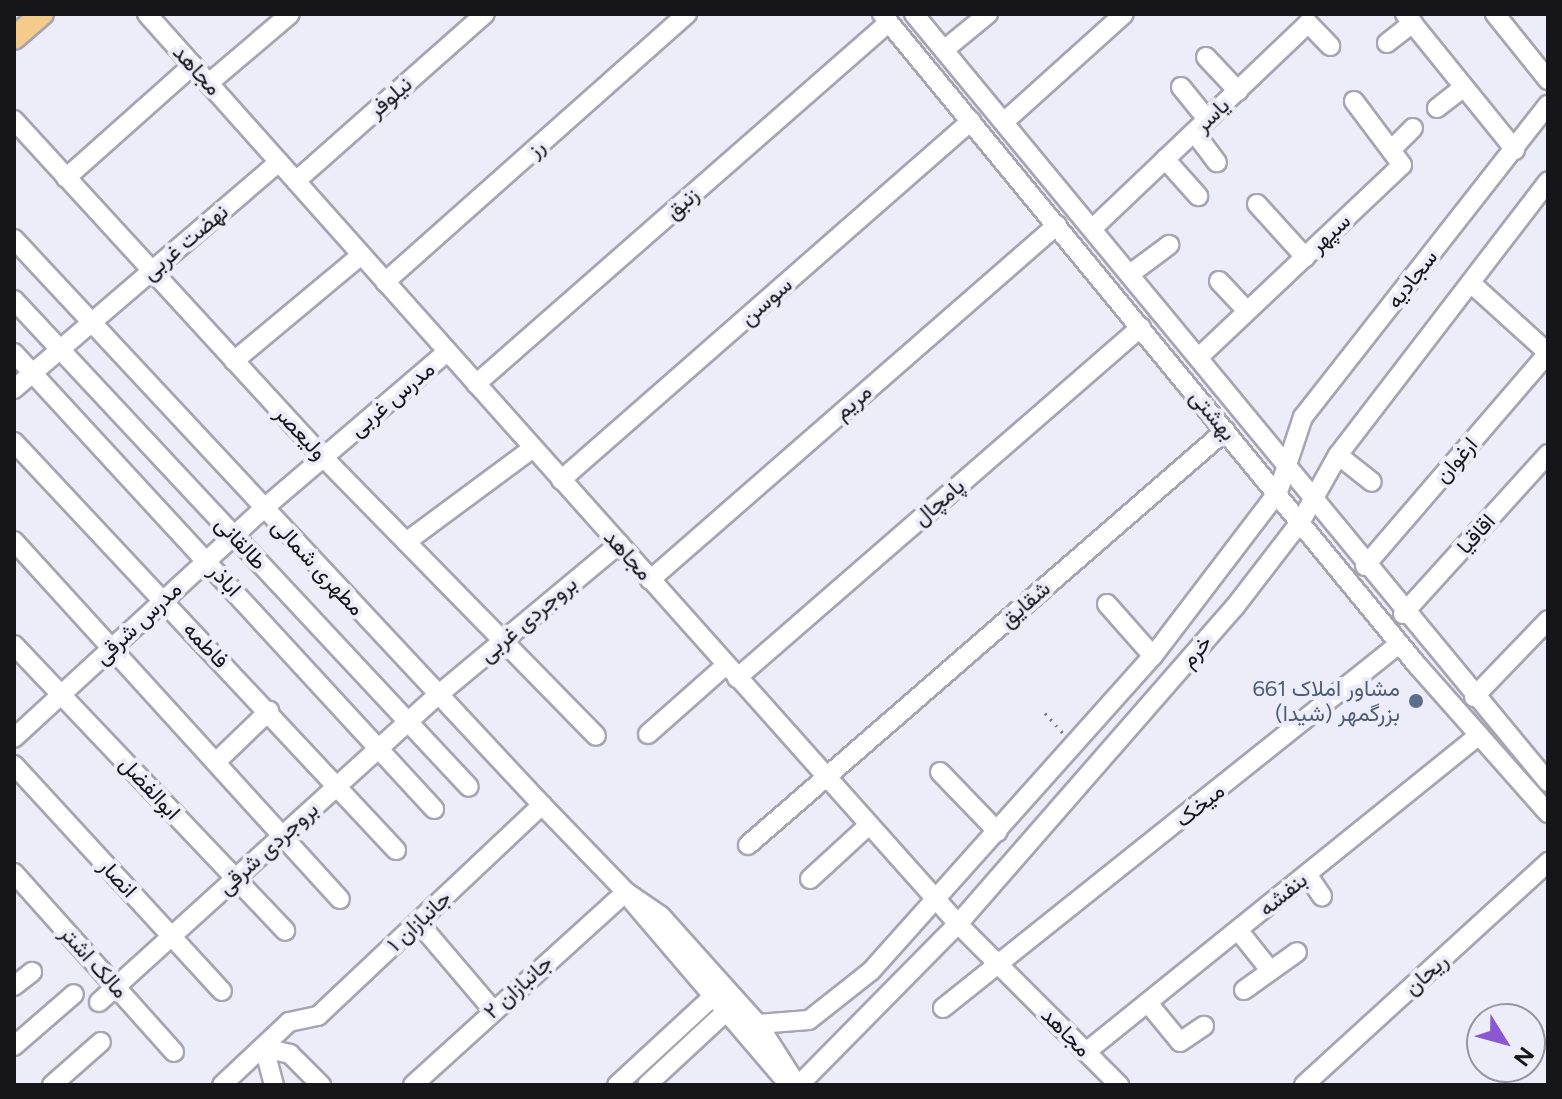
<!DOCTYPE html>
<html>
<head>
<meta charset="utf-8">
<style>
	body { margin:0 }
	#map { position:relative; width:1562px; height:1099px; overflow:hidden; background:#edecf9; font-family:Figtree,Vazirmatn,sans-serif }
	div>[style] { position:absolute }
	.path>* { height:3px; margin-top:-1.5px; transform-origin:0; background:repeating-linear-gradient(90deg,#797981 0 2px,transparent 0 8px) }
	.roads { filter:drop-shadow(2px 0 #a6a5b1) drop-shadow(-2px 0 #a6a5b1) drop-shadow(0 2px #a6a5b1) drop-shadow(0 -2px #a6a5b1) }
	.minor>* { height:18px; margin:-9px; padding:0 9px; transform-origin:9px; border-radius:9px; background:#fff }
	.major>* { height:22px; margin:-11px; padding:0 11px; transform-origin:11px; border-radius:11px; background:#f5cb8b }
	.dots>* { width:22px; height:22px; translate:-50% -50%; box-sizing:border-box; border:4px solid #edecf9; border-radius:50% }
	span { translate:-50% -50%; white-space:nowrap; text-align:center; line-height:1.15; -webkit-text-stroke:8px #edecf9; paint-order:stroke }
	.street-label { font-size:22px; color:#16161a }
	.service-label { font-size:22px; color:#4e5e75 }
	.right { translate:-100% -50%; text-align:right }
	.frame { position:absolute; inset:0; border:16px solid #16161a; pointer-events:none }
	.north { position:absolute; left:1466px; top:1003px; width:80px; height:80px; box-sizing:border-box; background:#edecf9; border:2px solid #9796a0; border-radius:50%; rotate:127deg; font-size:22px; font-weight:700; line-height:32px; text-align:center; color:#16161a }
	.north::after { content:''; display:block; margin:auto; width:28px; height:36px; background:#8b58d1; clip-path:polygon(50% 0,100% 100%,50% 72%,0 100%) }
</style>
</head>
<body>
<div id="map">
	<div class="path">
		<div style="left:1045px;top:713px;width:28px;rotate:48deg"></div>
	</div>
	<div class="roads">
		<div class="minor">
			<div style="left:147px;top:14px;width:1219px;rotate:48.29deg"></div>
			<div style="left:958px;top:924px;width:228px;rotate:45deg"></div>
			<div style="left:882px;top:14px;width:843px;rotate:50.59deg"></div>
			<div style="left:1417px;top:665px;width:198px;rotate:48.5deg"></div>
			<div style="left:914px;top:14px;width:996px;rotate:50.46deg"></div>
			<div style="left:1405px;top:14px;width:175px;rotate:51deg"></div>
			<div style="left:1495px;top:14px;width:85px;rotate:51.2deg"></div>
			<div style="left:1387px;top:43px;width:33px;rotate:-38deg"></div>
			<div style="left:944px;top:50px;width:57px;rotate:-39.3deg"></div>
			<div style="left:1206px;top:57px;width:47px;rotate:46.7deg"></div>
			<div style="left:209px;top:83px;width:106px;rotate:-40.4deg"></div>
			<div style="left:1181px;top:87px;width:41px;rotate:50.9deg"></div>
			<div style="left:1437px;top:108px;width:34px;rotate:-38deg"></div>
			<div style="left:14px;top:120px;width:457px;rotate:47.5deg"></div>
			<div style="left:323px;top:457px;width:390px;rotate:45.6deg"></div>
			<div style="left:1004px;top:122px;width:161px;rotate:-42deg"></div>
			<div style="left:1194px;top:132px;width:38px;rotate:53deg"></div>
			<div style="left:1391px;top:150px;width:31px;rotate:-45deg"></div>
			<div style="left:1165px;top:159px;width:50px;rotate:48.3deg"></div>
			<div style="left:66px;top:178px;width:170px;rotate:-41.7deg"></div>
			<div style="left:296px;top:181px;width:252px;rotate:-41.5deg"></div>
			<div style="left:1257px;top:204px;width:72px;rotate:47.8deg"></div>
			<div style="left:1093px;top:228px;width:297px;rotate:-43.6deg"></div>
			<div style="left:1308px;top:23px;width:32px;rotate:46deg"></div>
			<div style="left:14px;top:239px;width:774px;rotate:46.99deg"></div>
			<div style="left:542px;top:805px;width:121px;rotate:46deg"></div>
			<div style="left:626px;top:892px;width:42px;rotate:34.4deg"></div>
			<div style="left:661px;top:916px;width:145px;rotate:48.1deg"></div>
			<div style="left:758px;top:1024px;width:72px;rotate:57.4deg"></div>
			<div style="left:1130px;top:274px;width:49px;rotate:-36.6deg"></div>
			<div style="left:1219px;top:281px;width:41px;rotate:47deg"></div>
			<div style="left:385px;top:282px;width:404px;rotate:-41.6deg"></div>
			<div style="left:1472px;top:284px;width:103px;rotate:42.2deg"></div>
			<div style="left:14px;top:300px;width:666px;rotate:46.95deg"></div>
			<div style="left:14px;top:353px;width:620px;rotate:47.35deg"></div>
			<div style="left:1199px;top:357px;width:279px;rotate:-43.4deg"></div>
			<div style="left:1402px;top:165px;width:80px;rotate:-126.9deg"></div>
			<div style="left:234px;top:361px;width:165px;rotate:-39.8deg"></div>
			<div style="left:476px;top:384px;width:549px;rotate:-41.23deg"></div>
			<div style="left:14px;top:389px;width:349px;rotate:-40.6deg"></div>
			<div style="left:14px;top:442px;width:559px;rotate:46.89deg"></div>
			<div style="left:1338px;top:455px;width:43px;rotate:38.5deg"></div>
			<div style="left:561px;top:480px;width:545px;rotate:-41.21deg"></div>
			<div style="left:14px;top:541px;width:484px;rotate:47.7deg"></div>
			<div style="left:406px;top:542px;width:158px;rotate:-36.5deg"></div>
			<div style="left:1365px;top:566px;width:281px;rotate:-49.3deg"></div>
			<div style="left:650px;top:580px;width:540px;rotate:-41.1deg"></div>
			<div style="left:1107px;top:604px;width:69px;rotate:48.5deg"></div>
			<div style="left:1403px;top:614px;width:216px;rotate:-47.8deg"></div>
			<div style="left:14px;top:645px;width:394px;rotate:46.5deg"></div>
			<div style="left:737px;top:678px;width:535px;rotate:-40.98deg"></div>
			<div style="left:1474px;top:697px;width:107px;rotate:-46.1deg"></div>
			<div style="left:648px;top:734px;width:104px;rotate:-41.5deg"></div>
			<div style="left:14px;top:738px;width:338px;rotate:-42.6deg"></div>
			<div style="left:263px;top:509px;width:242px;rotate:-40.5deg"></div>
			<div style="left:216px;top:762px;width:74px;rotate:-43.9deg"></div>
			<div style="left:14px;top:765px;width:307px;rotate:47.4deg"></div>
			<div style="left:940px;top:772px;width:83px;rotate:46deg"></div>
			<div style="left:748px;top:845px;width:632px;rotate:-40.96deg"></div>
			<div style="left:14px;top:873px;width:240px;rotate:48.2deg"></div>
			<div style="left:1307px;top:874px;width:27px;rotate:56deg"></div>
			<div style="left:810px;top:879px;width:80px;rotate:-42.5deg"></div>
			<div style="left:632px;top:901px;width:234px;rotate:49.5deg"></div>
			<div style="left:418px;top:922px;width:114px;rotate:49.6deg"></div>
			<div style="left:1238px;top:930px;width:51px;rotate:51.3deg"></div>
			<div style="left:14px;top:986px;width:23px;rotate:-38deg"></div>
			<div style="left:1244px;top:990px;width:65px;rotate:-35.6deg"></div>
			<div style="left:99px;top:1002px;width:457px;rotate:-42.2deg"></div>
			<div style="left:438px;top:695px;width:236px;rotate:-39.8deg"></div>
			<div style="left:1148px;top:1003px;width:50px;rotate:50.6deg"></div>
			<div style="left:1180px;top:1042px;width:29px;rotate:-34deg"></div>
			<div style="left:943px;top:1008px;width:583px;rotate:-38.6deg"></div>
			<div style="left:758px;top:1024px;width:51px;rotate:-4.5deg"></div>
			<div style="left:809px;top:1020px;width:79px;rotate:-38.3deg"></div>
			<div style="left:871px;top:971px;width:423px;rotate:-48.2deg"></div>
			<div style="left:1153px;top:656px;width:206px;rotate:-52.7deg"></div>
			<div style="left:1278px;top:492px;width:79px;rotate:-71.6deg"></div>
			<div style="left:1303px;top:417px;width:397px;rotate:-51.9deg"></div>
			<div style="left:14px;top:1046px;width:79px;rotate:-40.9deg"></div>
			<div style="left:1086px;top:1052px;width:505px;rotate:-38.89deg"></div>
			<div style="left:52px;top:1085px;width:65px;rotate:-41.3deg"></div>
			<div style="left:222px;top:1085px;width:92px;rotate:-43.2deg"></div>
			<div style="left:289px;top:1022px;width:30px;rotate:-12deg"></div>
			<div style="left:318px;top:1016px;width:308px;rotate:-43.3deg"></div>
			<div style="left:274px;top:1085px;width:38px;rotate:-105deg"></div>
			<div style="left:264px;top:1048px;width:27px;rotate:13deg"></div>
			<div style="left:290px;top:1054px;width:44px;rotate:45deg"></div>
			<div style="left:413px;top:1085px;width:287px;rotate:-42.2deg"></div>
			<div style="left:617px;top:1085px;width:140px;rotate:-42.7deg"></div>
			<div style="left:647px;top:1085px;width:117px;rotate:-42.9deg"></div>
			<div style="left:799px;top:1085px;width:226px;rotate:-45.4deg"></div>
			<div style="left:958px;top:924px;width:420px;rotate:-48.9deg"></div>
			<div style="left:1234px;top:608px;width:110px;rotate:-52.4deg"></div>
			<div style="left:1301px;top:521px;width:76px;rotate:-60.7deg"></div>
			<div style="left:1338px;top:455px;width:345px;rotate:-52.5deg"></div>
			<div style="left:1304px;top:1085px;width:331px;rotate:-42.4deg"></div>
		</div>
		<div class="major">
			<div style="left:14px;top:38px;width:37px;rotate:-41deg"></div>
		</div>
	</div>
	<div class="dots">
		<div style="left:1416px;top:701px;background:#5c6f8a"></div>
	</div>
	<div class="street-label">
		<span style="left:197px;top:70px;rotate:48deg">مجاهد</span>
		<span style="left:390px;top:97px;rotate:-41deg">نیلوفر</span>
		<span style="left:1212px;top:115px;rotate:-44deg">یاسر</span>
		<span style="left:536px;top:148px;rotate:-42deg">رز</span>
		<span style="left:682px;top:203px;rotate:-41deg">زنبق</span>
		<span style="left:1330px;top:233px;rotate:-43deg">سپهر</span>
		<span style="left:185px;top:242px;rotate:-40deg">نهضت غربی</span>
		<span style="left:1412px;top:279px;rotate:-52deg">سجادیه</span>
		<span style="left:766px;top:301px;rotate:-41deg">سوسن</span>
		<span style="left:392px;top:399px;rotate:-40deg">مدرس غربی</span>
		<span style="left:853px;top:402px;rotate:-41deg">مریم</span>
		<span style="left:1213px;top:415px;rotate:51deg">بهشتی</span>
		<span style="left:301px;top:433px;rotate:47deg">ولیعصر</span>
		<span style="left:1456px;top:460px;rotate:-49deg">ارغوان</span>
		<span style="left:939px;top:502px;rotate:-41deg">پامچال</span>
		<span style="left:1476px;top:534px;rotate:-48deg">اقاقیا</span>
		<span style="left:241px;top:543px;rotate:47deg">طالقانی</span>
		<span style="left:628px;top:555px;rotate:48deg">مجاهد</span>
		<span style="left:318px;top:567px;rotate:47deg">مطهری شمالی</span>
		<span style="left:225px;top:580px;rotate:47deg">اباذر</span>
		<span style="left:1025px;top:604px;rotate:-41deg">شقایق</span>
		<span style="left:528px;top:619px;rotate:-40deg">بروجردی غربی</span>
		<span style="left:138px;top:623px;rotate:-43deg">مدرس شرقی</span>
		<span style="left:206px;top:645px;rotate:46deg">فاطمه</span>
		<span style="left:1196px;top:651px;rotate:-49deg">خرم</span>
		<span style="left:150px;top:788px;rotate:47deg">ابوالفضل</span>
		<span style="left:1200px;top:805px;rotate:-39deg">میخک</span>
		<span style="left:268px;top:848px;rotate:-42deg">بروجردی شرقی</span>
		<span style="left:118px;top:878px;rotate:47deg">انصار</span>
		<span style="left:1283px;top:894px;rotate:-39deg">بنفشه</span>
		<span style="left:419px;top:921px;rotate:-43deg">جانبازان ۱</span>
		<span style="left:94px;top:962px;rotate:48deg">مالک اشتر</span>
		<span style="left:1426px;top:974px;rotate:-42deg">ریحان</span>
		<span style="left:518px;top:987px;rotate:-42deg">جانبازان ۲</span>
		<span style="left:1066px;top:1032px;rotate:45deg">مجاهد</span>
	</div>
	<div class="service-label">
		<span class="right" style="left:1400px;top:701px">مشاور املاک 661<br>بزرگمهر (شیدا)</span>
	</div>
	<div class="frame"></div>
	<div class="north">N</div>
</div>
</body>
</html>
